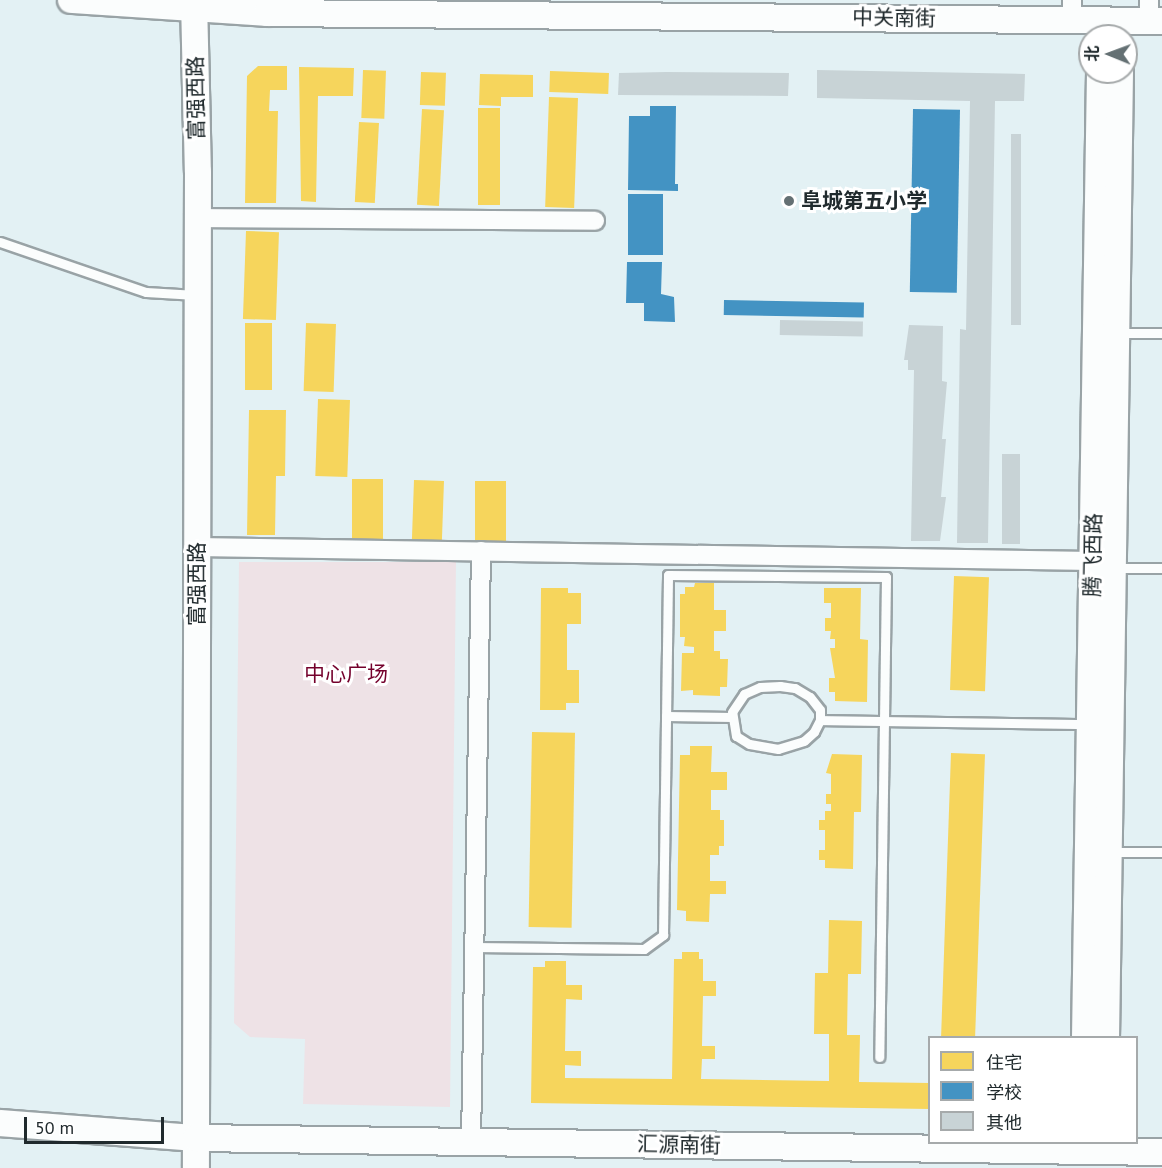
<!DOCTYPE html>
<html>
<head>
<meta charset="utf-8">
<style>
	body { margin:0 }
	#map { position:relative; width:1162px; height:1168px; overflow:hidden; background:#e3f1f4; font-family:"PT Sans","Noto Sans SC",sans-serif }
	div>[style] { position:absolute }
	.green>* { inset:0; background:#eee2e6 }
	.homes>* { inset:0; background:#f6d55c; transform-origin:0 0 }
	.schools>* { inset:0; background:#4393c3; transform-origin:0 0 }
	.building>* { inset:0; background:#c8d3d6; transform-origin:0 0 }
	.roads { filter:drop-shadow(2px 0 #99a3a6) drop-shadow(-2px 0 #99a3a6) drop-shadow(0 2px #99a3a6) drop-shadow(0 -2px #99a3a6) }
	.lane>* { height:9px; margin:-4.5px; padding:0 4.5px; transform-origin:4.5px; border-radius:4.5px; background:#fbfdfd }
	.street>* { height:18px; margin:-9px; padding:0 9px; transform-origin:9px; border-radius:9px; background:#fbfdfd }
	.secondary>* { height:26px; margin:-13px; padding:0 13px; transform-origin:13px; border-radius:13px; background:#fbfdfd }
	.dots>* { width:16px; height:16px; translate:-50% -50%; box-sizing:border-box; border:3px solid #fff; border-radius:50% }
	span { translate:-50% -50%; white-space:nowrap; text-align:center; line-height:1.15; -webkit-text-stroke:6px #fff; paint-order:stroke }
	.street-label { font-size:21px; color:#202a2d }
	.poi-label { font-size:21px; color:#202a2d; font-weight:700 }
	.left { translate:0 -50%; text-align:left }
	.park-label { font-size:21px; color:#74012c }
	.legend { position:absolute; left:928px; top:1036px; width:210px; height:108px; box-sizing:border-box; background:#fff; border:2px solid #a6aaab; margin:0; padding:8px 10px; list-style:none; font-size:18px; color:#202a2d }
	.legend li { display:flex; align-items:center; gap:12px; height:30px }
	.legend b { width:30px; border:2px solid #a6aaab }
	.north { position:absolute; left:1078px; top:24px; width:60px; height:60px; box-sizing:border-box; background:#fff; border:2px solid #a6aaab; border-radius:50%; rotate:271deg; font-size:16px; font-weight:700; line-height:24px; text-align:center; color:#202a2d }
	.north::after { content:''; display:block; margin:auto; width:21px; height:27px; background:#647073; clip-path:polygon(50% 0,100% 100%,50% 72%,0 100%) }
	.scale { position:absolute; left:24px; top:1117px; width:140px; height:27px; box-sizing:border-box; border:3px solid #202a2d; border-top:0; padding-left:8px; font-size:18px; line-height:21px; white-space:nowrap; color:#202a2d; -webkit-text-stroke:4px #fff; paint-order:stroke }
</style>
</head>
<body>
<div id="map">
	<div class="green">
		<div style="clip-path:polygon(239px 562px,456px 562px,450px 1107px,303px 1104px,305px 1039px,250px 1037px,234px 1023px)"></div>
	</div>
	<div class="homes">
		<div style="clip-path:polygon(258px 66px,287px 66px,287px 90px,270px 90px,269px 111px,278px 111px,276px 203px,245px 203px,247px 76px)"></div>
		<div style="clip-path:polygon(299px 67px,354px 68px,353px 96px,318px 96px,316px 202px,301px 201px)"></div>
		<div style="left:363px;top:70px;width:23px;height:48px;rotate:2deg"></div>
		<div style="left:550px;top:71px;width:59px;height:21px;rotate:2deg"></div>
		<div style="left:421px;top:72px;width:25px;height:33px;rotate:2deg"></div>
		<div style="clip-path:polygon(480px 74px,533px 75px,533px 97px,501px 97px,501px 106px,479px 105px)"></div>
		<div style="left:549px;top:97px;width:29px;height:110px;rotate:2deg"></div>
		<div style="left:478px;top:108px;width:22px;height:97px"></div>
		<div style="left:422px;top:109px;width:22px;height:96px;rotate:3deg"></div>
		<div style="left:359px;top:122px;width:20px;height:80px;rotate:3deg"></div>
		<div style="left:246px;top:231px;width:33px;height:88px;rotate:2deg"></div>
		<div style="left:245px;top:323px;width:27px;height:67px"></div>
		<div style="left:306px;top:323px;width:30px;height:68px;rotate:2deg"></div>
		<div style="left:318px;top:399px;width:32px;height:77px;rotate:2deg"></div>
		<div style="clip-path:polygon(249px 410px,286px 410px,285px 476px,276px 476px,275px 535px,247px 535px)"></div>
		<div style="left:352px;top:479px;width:31px;height:60px"></div>
		<div style="left:414px;top:480px;width:30px;height:60px;rotate:2deg"></div>
		<div style="left:475px;top:481px;width:31px;height:60px"></div>
		<div style="left:954px;top:576px;width:35px;height:114px;rotate:2deg"></div>
		<div style="clip-path:polygon(695px 583px,714px 583px,714px 610px,726px 610px,726px 631px,714px 631px,714px 651px,720px 651px,720px 659px,728px 659px,727px 687px,720px 687px,720px 696px,693px 695px,693px 690px,681px 691px,682px 653px,694px 653px,694px 647px,684px 646px,685px 637px,680px 637px,680px 594px,685px 594px,685px 587px,694px 587px)"></div>
		<div style="clip-path:polygon(541px 588px,568px 588px,568px 593px,581px 593px,581px 624px,567px 624px,567px 670px,579px 670px,579px 703px,566px 703px,566px 710px,540px 710px)"></div>
		<div style="clip-path:polygon(824px 588px,861px 588px,860px 639px,868px 640px,867px 702px,835px 701px,835px 692px,829px 692px,829px 678px,835px 678px,830px 648px,835px 648px,835px 639px,830px 639px,831px 631px,825px 631px,825px 618px,831px 618px,831px 603px,824px 603px)"></div>
		<div style="left:532px;top:732px;width:43px;height:195px;rotate:1deg"></div>
		<div style="clip-path:polygon(690px 746px,712px 746px,711px 772px,727px 772px,727px 790px,711px 790px,711px 810px,720px 810px,720px 820px,724px 820px,724px 846px,719px 846px,719px 855px,710px 855px,710px 881px,726px 881px,726px 894px,710px 894px,709px 922px,686px 921px,686px 911px,677px 910px,680px 755px,690px 755px)"></div>
		<div style="left:951px;top:753px;width:34px;height:285px;rotate:2deg"></div>
		<div style="clip-path:polygon(832px 754px,862px 755px,861px 812px,854px 812px,853px 869px,825px 868px,825px 860px,819px 860px,819px 850px,825px 850px,825px 830px,819px 830px,819px 820px,825px 820px,825px 811px,831px 811px,831px 804px,826px 804px,826px 794px,831px 794px,831px 774px,826px 773px)"></div>
		<div style="clip-path:polygon(829px 920px,862px 921px,861px 974px,848px 974px,847px 1035px,860px 1035px,859px 1082px,930px 1083px,930px 1109px,531px 1103px,533px 967px,545px 967px,545px 961px,566px 961px,566px 985px,582px 985px,582px 1000px,566px 999px,565px 1051px,581px 1051px,581px 1066px,565px 1065px,565px 1078px,672px 1079px,674px 959px,682px 959px,682px 952px,699px 952px,699px 959px,703px 959px,703px 981px,716px 981px,716px 996px,703px 996px,702px 1046px,715px 1046px,715px 1059px,702px 1059px,701px 1079px,829px 1081px,829px 1034px,814px 1034px,815px 973px,828px 973px)"></div>
	</div>
	<div class="schools">
		<div style="clip-path:polygon(650px 106px,676px 106px,675px 184px,678px 184px,678px 191px,628px 190px,629px 116px,650px 116px)"></div>
		<div style="left:913px;top:109px;width:47px;height:183px;rotate:1deg"></div>
		<div style="left:628px;top:194px;width:35px;height:61px"></div>
		<div style="clip-path:polygon(627px 262px,662px 262px,661px 294px,674px 297px,675px 322px,644px 321px,644px 303px,626px 303px)"></div>
		<div style="left:724px;top:300px;width:140px;height:15px;rotate:1deg"></div>
	</div>
	<div class="building">
		<div style="clip-path:polygon(817px 70px,1025px 74px,1024px 101px,995px 101px,988px 543px,957px 543px,960px 329px,966px 330px,970px 101px,817px 98px)"></div>
		<div style="clip-path:polygon(666px 72px,789px 73px,788px 96px,618px 95px,619px 73px)"></div>
		<div style="left:1011px;top:134px;width:10px;height:191px"></div>
		<div style="left:780px;top:320px;width:83px;height:15px;rotate:1deg"></div>
		<div style="clip-path:polygon(909px 325px,943px 326px,942px 381px,947px 382px,942px 439px,946px 439px,941px 497px,946px 497px,940px 541px,911px 541px,914px 370px,908px 370px,908px 360px,904px 360px)"></div>
		<div style="left:1002px;top:454px;width:18px;height:90px"></div>
	</div>
	<div class="roads">
		<div class="lane">
			<div style="left:0;top:242px;width:154px;rotate:18.9deg"></div>
			<div style="left:146px;top:292px;width:50px;rotate:3.4deg"></div>
			<div style="left:1116px;top:333px;width:46px"></div>
			<div style="left:1115px;top:568px;width:47px"></div>
			<div style="left:780px;top:686px;width:15px;rotate:8deg"></div>
			<div style="left:795px;top:688px;width:17px;rotate:31deg"></div>
			<div style="left:810px;top:697px;width:16px;rotate:52deg"></div>
			<div style="left:820px;top:710px;width:10px;rotate:90deg"></div>
			<div style="left:820px;top:720px;width:13px;rotate:117deg"></div>
			<div style="left:814px;top:732px;width:13px;rotate:138deg"></div>
			<div style="left:804px;top:741px;width:27px;rotate:163deg"></div>
			<div style="left:778px;top:749px;width:29px;rotate:-170deg"></div>
			<div style="left:749px;top:744px;width:15px;rotate:-148deg"></div>
			<div style="left:736px;top:736px;width:24px;rotate:-99deg"></div>
			<div style="left:732px;top:712px;width:22px;rotate:-56deg"></div>
			<div style="left:744px;top:694px;width:17px;rotate:-24deg"></div>
			<div style="left:760px;top:687px;width:20px;rotate:-3deg"></div>
			<div style="left:666px;top:716px;width:66px;rotate:0.9deg"></div>
			<div style="left:820px;top:720px;width:268px;rotate:0.9deg"></div>
			<div style="left:1111px;top:852px;width:51px"></div>
			<div style="left:474px;top:947px;width:170px;rotate:0.7deg"></div>
			<div style="left:644px;top:949px;width:24px;rotate:-36deg"></div>
			<div style="left:663px;top:935px;width:360px;rotate:-89.2deg"></div>
			<div style="left:668px;top:575px;width:218px;rotate:0.5deg"></div>
			<div style="left:886px;top:577px;width:480px;rotate:90.8deg"></div>
		</div>
		<div class="street">
			<div style="left:1072px;top:20px;width:20px;rotate:-90deg"></div>
			<div style="left:1149px;top:21px;width:21px;rotate:-90deg"></div>
			<div style="left:198px;top:218px;width:397px;rotate:0.4deg"></div>
			<div style="left:197px;top:547px;width:895px;rotate:0.9deg"></div>
			<div style="left:471px;top:1142px;width:591px;rotate:-89.03deg"></div>
		</div>
		<div class="secondary">
			<div style="left:71px;top:0;width:196px;rotate:3.8deg"></div>
			<div style="left:267px;top:13px;width:895px;rotate:0.51deg"></div>
			<div style="left:194px;top:0;width:172px;rotate:88.7deg"></div>
			<div style="left:198px;top:172px;width:996px;rotate:90.12deg"></div>
			<div style="left:1085px;top:1038px;width:966px;rotate:-89.11deg"></div>
			<div style="left:1106px;top:1038px;width:966px;rotate:-89.17deg"></div>
			<div style="left:0;top:1123px;width:197px;rotate:4.4deg"></div>
			<div style="left:196px;top:1138px;width:966px;rotate:0.83deg"></div>
		</div>
	</div>
	<div class="dots">
		<div style="left:789px;top:201px;background:#647073"></div>
	</div>
	<div class="street-label">
		<span style="left:894px;top:18px;rotate:1deg">中关南街</span>
		<span style="left:196px;top:98px;rotate:-91deg">富强西路</span>
		<span style="left:1093px;top:555px;rotate:-89deg">腾飞西路</span>
		<span style="left:197px;top:584px;rotate:-90deg">富强西路</span>
		<span style="left:679px;top:1145px;rotate:1deg">汇源南街</span>
	</div>
	<div class="poi-label">
		<span class="left" style="left:801px;top:201px">阜城第五小学</span>
	</div>
	<div class="park-label">
		<span style="left:346px;top:674px">中心广场</span>
	</div>
	<ul class="legend">
	<li><b style="height:16px;background:#f6d55c"></b>住宅</li>
	<li><b style="height:16px;background:#4393c3"></b>学校</li>
	<li><b style="height:16px;background:#c8d3d6"></b>其他</li>
	</ul>
	<div class="north">北</div>
	<div class="scale">50 m</div>
</div>
</body>
</html>
